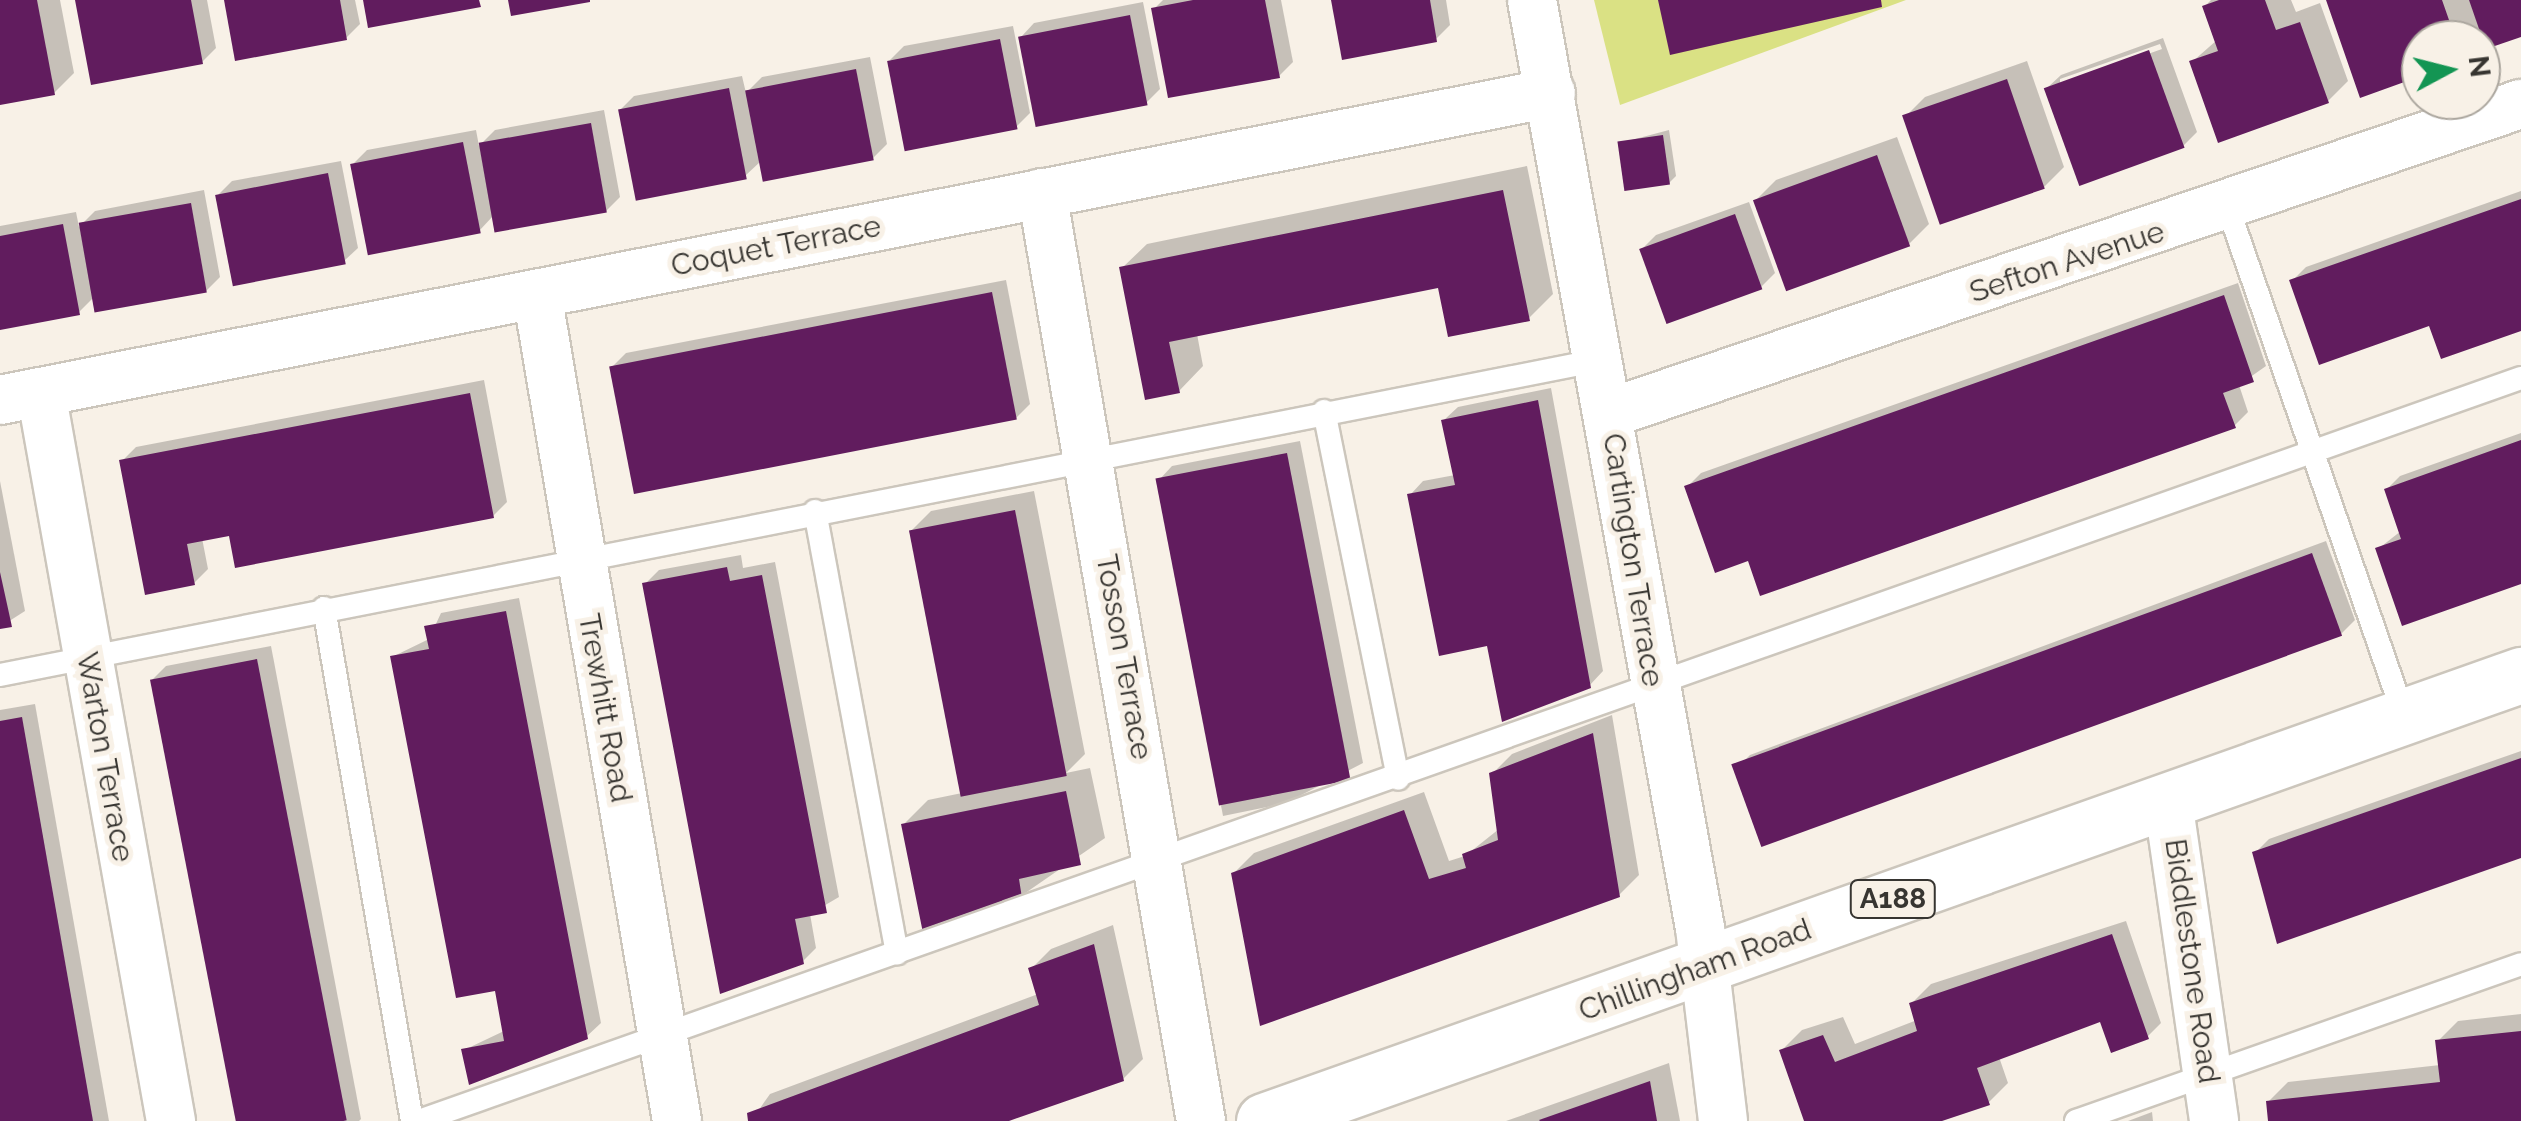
<!DOCTYPE html>
<html>
<head>
<meta charset="utf-8">
<style>
	body { margin:0 }
	#map { position:relative; width:2521px; height:1121px; overflow:hidden; background:#f8f1e7; font-family:Raleway,sans-serif }
	div>[style] { position:absolute }
	.green>* { inset:0; background:#dae184 }
	.shadow>* { inset:0; background:#0003 }
	.building>* { inset:0; background:#611c5e; transform-origin:0 0 }
	.roads { filter:drop-shadow(2px 0 #ccc6bc) drop-shadow(-2px 0 #ccc6bc) drop-shadow(0 2px #ccc6bc) drop-shadow(0 -2px #ccc6bc) }
	.lane>* { height:22px; margin:-11px; padding:0 11px; transform-origin:11px; border-radius:11px; background:#fff }
	.street>* { height:48px; margin:-24px; padding:0 24px; transform-origin:24px; border-radius:24px; background:#fff }
	.primary>* { height:55px; margin:-27.5px; padding:0 27.5px; transform-origin:27.5px; border-radius:27.5px; background:#fff }
	span { translate:-50% -50%; white-space:nowrap; text-align:center; line-height:1.15; -webkit-text-stroke:10px #f8f1e7; paint-order:stroke }
	.shield-label span { padding:2px 8px; background:#f8f1e7; border:2px solid; border-radius:8px; -webkit-text-stroke-width:0 }
	.shield-label { font-size:28px; color:#373531; font-weight:700 }
	.street-label { font-size:30px; color:#373531 }
	.north { position:absolute; left:2401px; top:20px; width:100px; height:100px; box-sizing:border-box; background:#f8f1e7; border:2px solid #aba69e; border-radius:50%; rotate:83deg; font-size:28px; font-weight:700; line-height:40px; text-align:center; color:#373531 }
	.north::after { content:''; display:block; margin:auto; width:35px; height:45px; background:#139553; clip-path:polygon(50% 0,100% 100%,50% 72%,0 100%) }
</style>
</head>
<body>
<div id="map">
	<div class="green">
		<div style="clip-path:polygon(1594px 0,1906px 0,1620px 105px)"></div>
	</div>
	<div class="shadow">
		<div style="clip-path:polygon(0 0,60px 0,74px 73px,54px 93px,0 103px)"></div>
		<div style="clip-path:polygon(78px 0,207px 0,216px 48px,202px 62px)"></div>
		<div style="clip-path:polygon(226px 0,355px 0,360px 24px,346px 38px)"></div>
		<div style="clip-path:polygon(1163px 0,1281px 0,1293px 62px,1279px 76px,1154px 9px)"></div>
		<div style="clip-path:polygon(1333px 0,1446px 0,1450px 25px,1436px 39px)"></div>
		<div style="clip-path:polygon(2211px 0,2291px 0,2296px 12px,2320px 3px,2348px 81px,2328px 101px,2192px 62px,2217px 40px,2204px 7px)"></div>
		<div style="clip-path:polygon(2329px 0,2521px 0,2521px 34px,2421px 40px,2421px 73px)"></div>
		<div style="clip-path:polygon(1143px 2px,1160px 89px,1146px 103px,1021px 37px,1034px 23px)"></div>
		<div style="clip-path:polygon(1013px 26px,1030px 113px,1016px 127px,890px 60px,904px 46px)"></div>
		<div style="clip-path:polygon(evenodd,2163px 38px,2197px 132px,2183px 146px,2047px 88px,2061px 75px,2163px 38px,2160px 44px,2162px 49px,2060px 85px,2060px 79px,2160px 44px)"></div>
		<div style="clip-path:polygon(870px 57px,887px 144px,873px 158px,761px 161px,745px 176px,620px 110px,634px 96px,742px 76px,746px 93px,762px 77px)"></div>
		<div style="clip-path:polygon(2027px 61px,2064px 167px,2044px 187px,1905px 117px,1925px 97px)"></div>
		<div style="clip-path:polygon(604px 110px,620px 197px,606px 211px,494px 215px,479px 231px,353px 164px,367px 150px,476px 130px,479px 146px,495px 130px)"></div>
		<div style="clip-path:polygon(1669px 130px,1676px 176px,1669px 183px,1620px 143px)"></div>
		<div style="clip-path:polygon(1897px 137px,1929px 224px,1909px 244px,1756px 200px,1776px 180px)"></div>
		<div style="clip-path:polygon(341px 161px,358px 248px,344px 261px,218px 195px,232px 181px)"></div>
		<div style="clip-path:polygon(1527px 166px,1553px 294px,1528px 319px,1440px 285px,1197px 334px,1203px 366px,1179px 391px,1122px 268px,1147px 244px)"></div>
		<div style="clip-path:polygon(204px 190px,220px 277px,206px 291px,94px 297px,79px 312px,0 327px,0 226px,76px 212px,79px 227px,95px 211px)"></div>
		<div style="clip-path:polygon(2521px 191px,2521px 328px,2431px 323px,2292px 281px,2306px 267px)"></div>
		<div style="clip-path:polygon(1749px 202px,1775px 273px,1761px 287px,1642px 249px,1656px 235px)"></div>
		<div style="clip-path:polygon(1006px 280px,1030px 404px,1016px 418px,612px 367px,626px 353px)"></div>
		<div style="clip-path:polygon(2238px 283px,2266px 366px,2239px 385px,2248px 412px,2234px 426px,1749px 558px,1687px 487px,1701px 473px)"></div>
		<div style="clip-path:polygon(484px 380px,507px 502px,493px 516px,202px 538px,208px 569px,194px 583px,122px 461px,136px 447px)"></div>
		<div style="clip-path:polygon(1551px 388px,1603px 671px,1589px 686px,1489px 643px,1410px 495px,1423px 481px,1455px 475px,1444px 420px,1458px 407px)"></div>
		<div style="clip-path:polygon(2521px 433px,2521px 581px,2378px 549px,2401px 531px,2386px 490px,2400px 476px)"></div>
		<div style="clip-path:polygon(1300px 441px,1363px 763px,1286px 803px,1223px 816px,1159px 480px,1172px 466px)"></div>
		<div style="clip-path:polygon(0 481px,25px 611px,0 627px)"></div>
		<div style="clip-path:polygon(1034px 491px,1085px 754px,1066px 773px,1090px 768px,1105px 838px,1021px 896px,904px 824px,928px 800px,962px 793px,911px 531px,931px 511px)"></div>
		<div style="clip-path:polygon(2326px 541px,2355px 620px,2341px 634px,1736px 769px,1750px 755px)"></div>
		<div style="clip-path:polygon(741px 555px,743px 568px,775px 562px,839px 897px,810px 914px,816px 948px,802px 962px,645px 584px,659px 570px)"></div>
		<div style="clip-path:polygon(519px 598px,601px 1023px,586px 1037px,464px 1050px,504px 1031px,497px 988px,392px 657px,429px 639px,441px 613px)"></div>
		<div style="clip-path:polygon(271px 646px,361px 1119px,359px 1121px,239px 1121px,152px 680px,166px 666px)"></div>
		<div style="clip-path:polygon(35px 704px,109px 1121px,0 1121px,0 710px)"></div>
		<div style="clip-path:polygon(1612px 715px,1639px 875px,1619px 895px,1234px 873px,1254px 853px,1424px 792px,1449px 861px,1465px 856px,1499px 829px,1492px 774px,1512px 754px)"></div>
		<div style="clip-path:polygon(2521px 751px,2521px 855px,2255px 853px,2269px 839px)"></div>
		<div style="clip-path:polygon(2126px 921px,2161px 1023px,2147px 1037px,2102px 1019px,1999px 1057px,2008px 1083px,1988px 1103px,1935px 1121px,1807px 1121px,1782px 1050px,1802px 1030px,1843px 1017px,1855px 1044px,1917px 1020px,1911px 1004px,1931px 984px)"></div>
		<div style="clip-path:polygon(1113px 925px,1143px 1059px,1123px 1079px,1001px 1121px,751px 1121px,770px 1094px,1038px 994px,1031px 969px,1051px 949px)"></div>
		<div style="clip-path:polygon(2521px 1014px,2521px 1121px,2270px 1121px,2268px 1102px,2288px 1082px,2440px 1065px,2438px 1041px,2458px 1021px)"></div>
		<div style="clip-path:polygon(1669px 1063px,1680px 1121px,1506px 1121px)"></div>
		<div style="clip-path:polygon(2152px 1112px,2153px 1121px,2128px 1121px)"></div>
	</div>
	<div class="building">
		<div style="clip-path:polygon(0 0,37px 0,55px 95px,0 105px)"></div>
		<div style="clip-path:polygon(75px 0,191px 0,203px 64px,91px 85px)"></div>
		<div style="clip-path:polygon(224px 0,340px 0,347px 40px,235px 61px)"></div>
		<div style="clip-path:polygon(363px 0,479px 0,481px 7px,368px 28px)"></div>
		<div style="clip-path:polygon(508px 0,590px 0,590px 2px,511px 16px)"></div>
		<div style="clip-path:polygon(1193px 0,1265px 0,1280px 78px,1168px 98px,1151px 8px)"></div>
		<div style="clip-path:polygon(1331px 0,1430px 0,1437px 42px,1342px 60px)"></div>
		<div style="clip-path:polygon(1658px 0,1881px 0,1882px 7px,1670px 55px)"></div>
		<div style="clip-path:polygon(2219px 0,2265px 0,2276px 30px,2300px 22px,2329px 103px,2218px 143px,2189px 61px,2218px 51px,2202px 6px)"></div>
		<div style="clip-path:polygon(2326px 0,2442px 0,2456px 40px,2421px 40px,2421px 76px,2360px 98px)"></div>
		<div style="clip-path:polygon(2469px 0,2521px 0,2521px 37px,2486px 49px)"></div>
		<div style="left:1130px;top:15px;width:92px;height:114px;rotate:79deg"></div>
		<div style="left:1000px;top:39px;width:92px;height:115px;rotate:79deg"></div>
		<div style="left:2149px;top:50px;width:104px;height:112px;rotate:70deg"></div>
		<div style="left:856px;top:69px;width:93px;height:113px;rotate:79deg"></div>
		<div style="left:2007px;top:79px;width:116px;height:111px;rotate:71deg"></div>
		<div style="left:729px;top:88px;width:93px;height:113px;rotate:79deg"></div>
		<div style="left:591px;top:123px;width:91px;height:114px;rotate:80deg"></div>
		<div style="left:1663px;top:135px;width:50px;height:46px;rotate:82deg"></div>
		<div style="left:463px;top:142px;width:93px;height:115px;rotate:79deg"></div>
		<div style="left:1877px;top:155px;width:97px;height:132px;rotate:70deg"></div>
		<div style="left:328px;top:173px;width:93px;height:115px;rotate:79deg"></div>
		<div style="clip-path:polygon(1503px 190px,1530px 321px,1448px 337px,1438px 288px,1169px 342px,1180px 393px,1145px 400px,1119px 267px)"></div>
		<div style="clip-path:polygon(2521px 199px,2521px 331px,2441px 359px,2429px 326px,2319px 365px,2289px 280px)"></div>
		<div style="left:191px;top:203px;width:91px;height:114px;rotate:80deg"></div>
		<div style="left:1735px;top:214px;width:80px;height:102px;rotate:70deg"></div>
		<div style="clip-path:polygon(63px 224px,80px 315px,0 330px,0 236px)"></div>
		<div style="left:992px;top:292px;width:130px;height:390px;rotate:79deg"></div>
		<div style="clip-path:polygon(2224px 295px,2254px 382px,2223px 393px,2236px 428px,1760px 596px,1748px 561px,1715px 573px,1684px 486px)"></div>
		<div style="clip-path:polygon(470px 393px,494px 518px,235px 568px,229px 536px,187px 544px,195px 585px,145px 595px,119px 460px)"></div>
		<div style="clip-path:polygon(1538px 400px,1591px 688px,1502px 722px,1487px 646px,1439px 656px,1407px 494px,1455px 485px,1441px 420px)"></div>
		<div style="clip-path:polygon(2521px 440px,2521px 584px,2402px 626px,2375px 548px,2401px 539px,2384px 489px)"></div>
		<div style="left:1287px;top:453px;width:333px;height:134px;rotate:79deg"></div>
		<div style="left:1015px;top:510px;width:271px;height:108px;rotate:79deg"></div>
		<div style="left:2312px;top:553px;width:88px;height:618px;rotate:70deg"></div>
		<div style="clip-path:polygon(727px 567px,730px 581px,762px 575px,827px 913px,795px 919px,804px 964px,720px 994px,642px 583px)"></div>
		<div style="clip-path:polygon(0 572px,12px 627px,0 629px)"></div>
		<div style="clip-path:polygon(506px 611px,588px 1039px,469px 1085px,461px 1049px,504px 1041px,495px 991px,456px 998px,390px 656px,429px 649px,424px 626px)"></div>
		<div style="left:257px;top:659px;width:470px;height:109px;rotate:79deg"></div>
		<div style="clip-path:polygon(22px 717px,93px 1121px,0 1121px,0 721px)"></div>
		<div style="clip-path:polygon(1593px 733px,1620px 897px,1260px 1026px,1231px 873px,1404px 810px,1429px 879px,1466px 868px,1462px 854px,1498px 840px,1489px 773px)"></div>
		<div style="clip-path:polygon(2521px 758px,2521px 858px,2277px 944px,2252px 852px)"></div>
		<div style="clip-path:polygon(1066px 791px,1081px 865px,1019px 879px,1022px 898px,923px 933px,901px 824px)"></div>
		<div style="clip-path:polygon(2112px 934px,2149px 1039px,2111px 1053px,2100px 1022px,1977px 1068px,1990px 1105px,1942px 1121px,1804px 1121px,1779px 1050px,1823px 1035px,1835px 1062px,1917px 1031px,1909px 1003px)"></div>
		<div style="clip-path:polygon(1094px 944px,1124px 1081px,1009px 1121px,748px 1121px,747px 1113px,1039px 1005px,1028px 968px)"></div>
		<div style="clip-path:polygon(2521px 1031px,2521px 1121px,2268px 1121px,2266px 1101px,2440px 1082px,2435px 1040px)"></div>
		<div style="clip-path:polygon(1650px 1081px,1657px 1121px,1540px 1121px,1539px 1120px)"></div>
	</div>
	<div class="roads">
		<div class="lane">
			<div style="left:2228px;top:208px;width:538px;rotate:70.89deg"></div>
			<div style="left:1324px;top:411px;width:375px;rotate:78.6deg"></div>
			<div style="left:815px;top:511px;width:450px;rotate:79.5deg"></div>
			<div style="left:324px;top:608px;width:520px;rotate:80.27deg"></div>
			<div style="left:0;top:675px;width:1631px;rotate:-11.14deg"></div>
			<div style="left:419px;top:1121px;width:2229px;rotate:-19.47deg"></div>
			<div style="left:2076px;top:1121px;width:472px;rotate:-19.4deg"></div>
		</div>
		<div class="street">
			<div style="left:1532px;top:0;width:943px;rotate:79.74deg"></div>
			<div style="left:1700px;top:928px;width:194px;rotate:83.2deg"></div>
			<div style="left:1042px;top:193px;width:942px;rotate:80.28deg"></div>
			<div style="left:537px;top:294px;width:839px;rotate:80.39deg"></div>
			<div style="left:41px;top:392px;width:741px;rotate:79.89deg"></div>
			<div style="left:0;top:400px;width:1581px;rotate:-11.2deg"></div>
			<div style="left:1610px;top:413px;width:962px;rotate:-18.74deg"></div>
			<div style="left:2168px;top:801px;width:323px;rotate:81.8deg"></div>
		</div>
		<div class="primary">
			<div style="left:1264px;top:1121px;width:1334px;rotate:-19.54deg"></div>
		</div>
	</div>
	<div class="shield-label">
		<span style="left:1893px;top:899px">A188</span>
	</div>
	<div class="street-label">
		<span style="left:776px;top:246px;rotate:-11deg">Coquet Terrace</span>
		<span style="left:2067px;top:262px;rotate:-18deg">Sefton Avenue</span>
		<span style="left:1633px;top:560px;rotate:81deg">Cartington Terrace</span>
		<span style="left:1124px;top:657px;rotate:80deg">Tosson Terrace</span>
		<span style="left:605px;top:708px;rotate:80deg">Trewhitt Road</span>
		<span style="left:105px;top:757px;rotate:80deg">Warton Terrace</span>
		<span style="left:2192px;top:961px;rotate:82deg">Biddlestone Road</span>
		<span style="left:1695px;top:970px;rotate:-20deg">Chillingham Road</span>
	</div>
	<div class="north">N</div>
</div>
</body>
</html>
